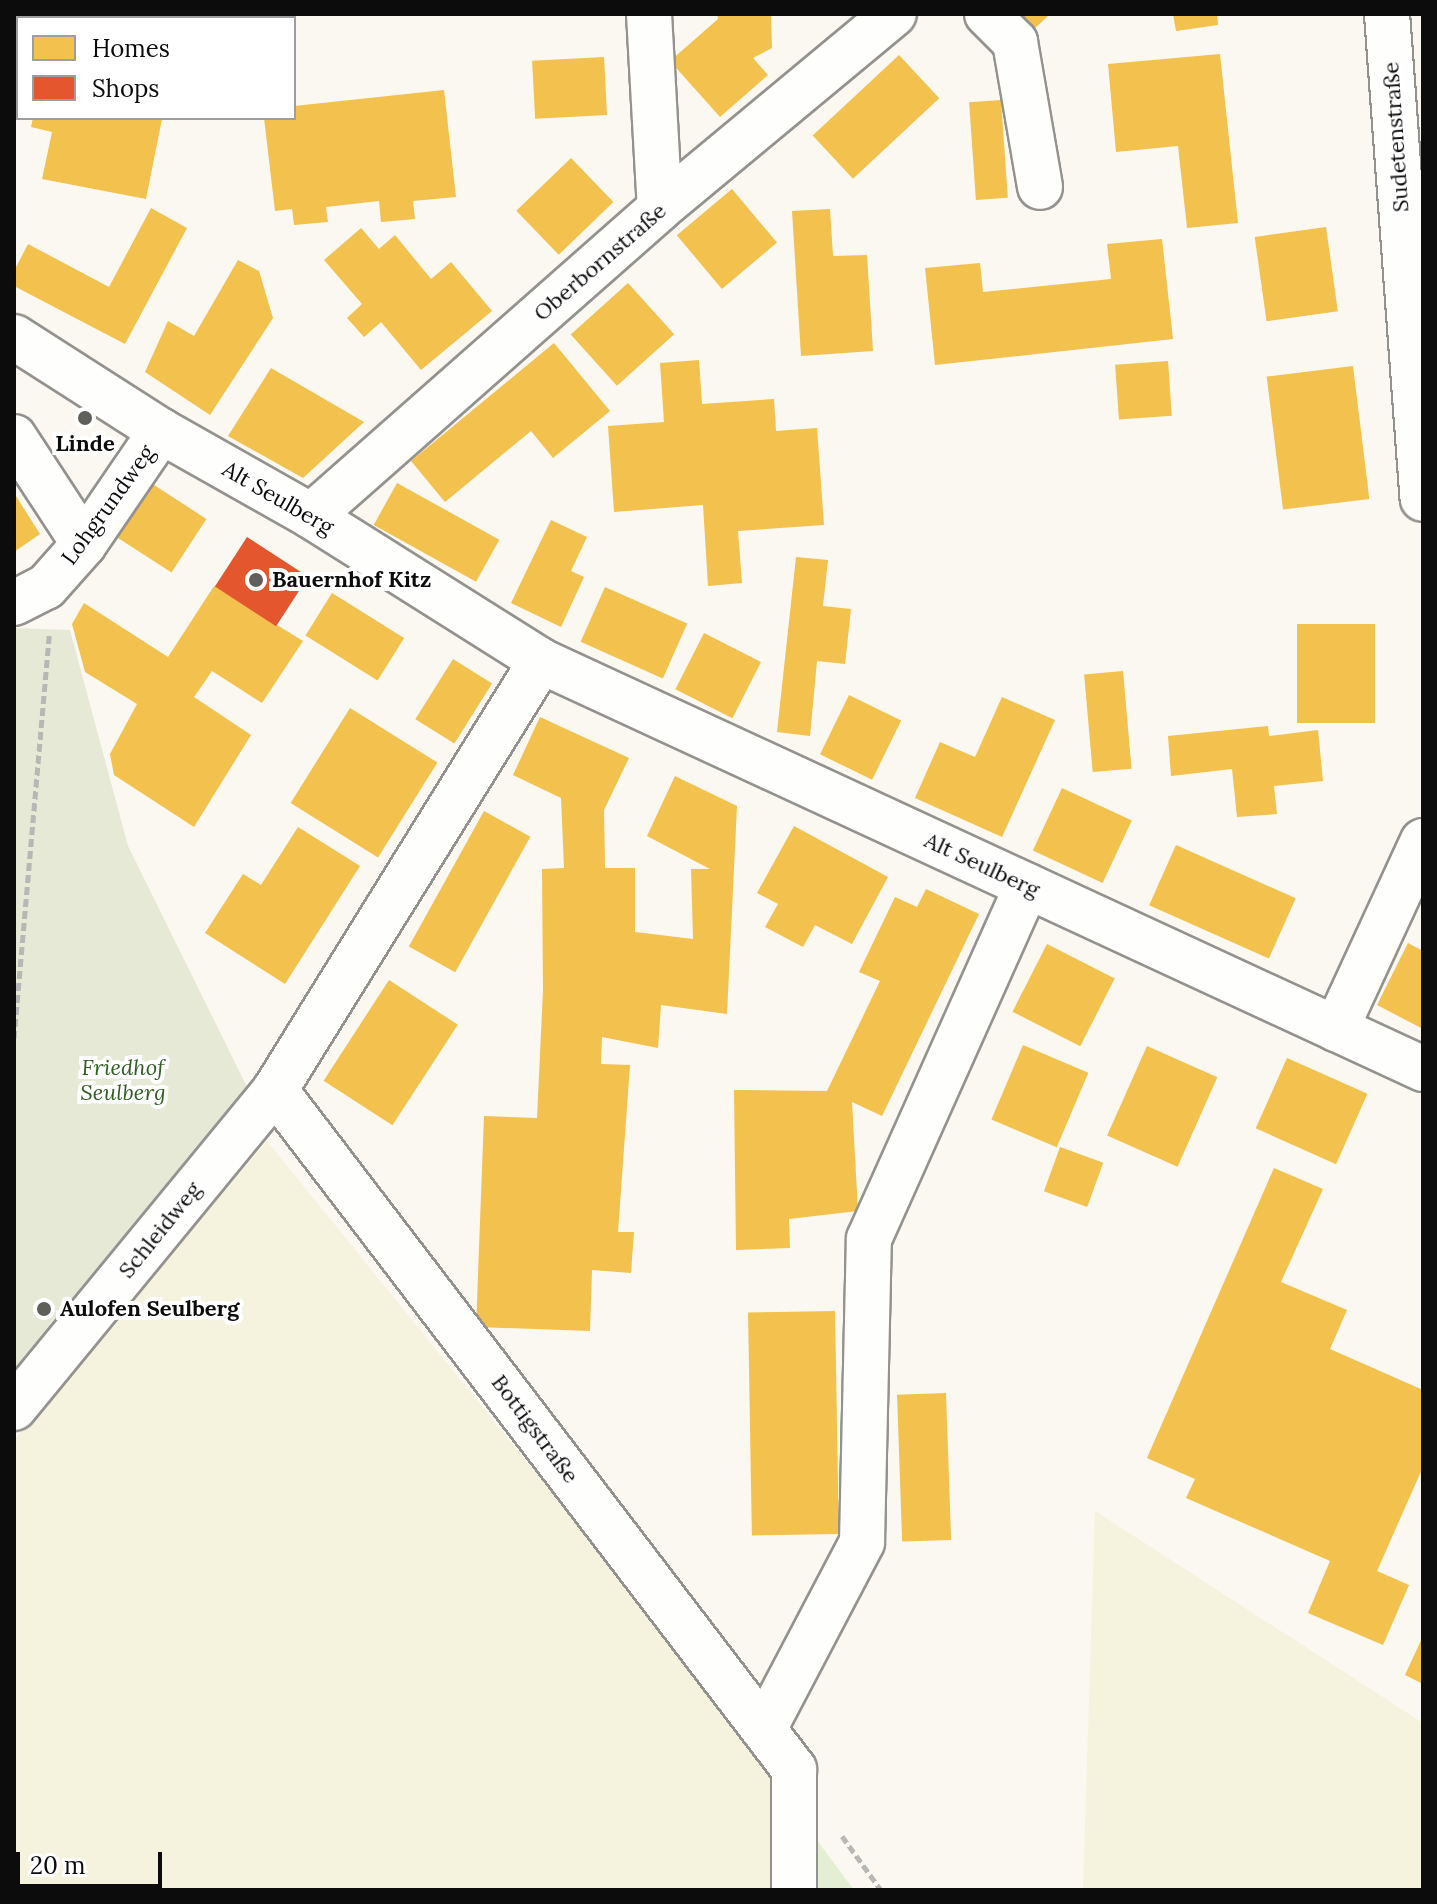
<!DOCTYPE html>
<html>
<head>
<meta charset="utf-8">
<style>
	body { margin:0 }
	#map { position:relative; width:1437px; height:1904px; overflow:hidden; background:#faf8f0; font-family:Lora,serif }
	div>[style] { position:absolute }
	.farmland>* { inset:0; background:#f5f2de }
	.green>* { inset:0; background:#e3eed2 }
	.cemetery>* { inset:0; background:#e5e9d6 }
	.homes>* { inset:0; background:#f2c14e; transform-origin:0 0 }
	.shops>* { inset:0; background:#e4572e; transform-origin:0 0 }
	.path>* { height:5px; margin-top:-2.5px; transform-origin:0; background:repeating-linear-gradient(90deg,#b7b7b5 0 8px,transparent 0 12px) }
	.roads { filter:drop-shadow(2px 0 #93928f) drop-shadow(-2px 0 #93928f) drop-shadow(0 2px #93928f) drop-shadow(0 -2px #93928f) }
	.minor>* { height:44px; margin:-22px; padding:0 22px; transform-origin:22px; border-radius:22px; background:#fefefd }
	.dots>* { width:22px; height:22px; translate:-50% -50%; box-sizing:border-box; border:4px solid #fff; border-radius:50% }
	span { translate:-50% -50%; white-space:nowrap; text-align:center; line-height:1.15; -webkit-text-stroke:8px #fff; paint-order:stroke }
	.street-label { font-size:22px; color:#0c0c0c }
	.poi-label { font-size:22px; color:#0c0c0c; font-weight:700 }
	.left { translate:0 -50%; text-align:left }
	.park-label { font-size:22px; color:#305e22; font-style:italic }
	.frame { position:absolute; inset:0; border:16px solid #0c0c0c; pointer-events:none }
	.legend { position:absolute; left:16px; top:16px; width:280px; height:104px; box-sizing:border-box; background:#fff; border:2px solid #9e9e9e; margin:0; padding:10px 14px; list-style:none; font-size:24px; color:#0c0c0c }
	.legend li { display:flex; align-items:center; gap:16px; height:40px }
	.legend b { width:40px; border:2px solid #9e9e9e }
	.scale { position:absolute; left:16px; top:1852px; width:146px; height:36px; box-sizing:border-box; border:4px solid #0c0c0c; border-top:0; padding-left:10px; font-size:24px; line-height:28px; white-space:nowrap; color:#0c0c0c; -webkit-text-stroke:6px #fff; paint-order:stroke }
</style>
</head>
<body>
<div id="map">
	<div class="farmland">
		<div style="clip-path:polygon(267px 1141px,587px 1536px,796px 1812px,795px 1890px,14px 1890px,14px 1440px)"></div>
		<div style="clip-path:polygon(1095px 1511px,1423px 1723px,1423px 1890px,1083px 1890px)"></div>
	</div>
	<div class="green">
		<div style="clip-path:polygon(796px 1812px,854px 1890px,795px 1890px)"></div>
	</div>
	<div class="cemetery">
		<div style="clip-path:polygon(14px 628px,70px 630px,128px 846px,252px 1097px,14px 1377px)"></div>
	</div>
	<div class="homes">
		<div style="clip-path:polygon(717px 14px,771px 14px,772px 48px,753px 58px,768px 75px,720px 117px,670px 61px,718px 19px)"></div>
		<div style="clip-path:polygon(1016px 14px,1050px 14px,1032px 31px)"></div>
		<div style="clip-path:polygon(1173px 14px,1217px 14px,1218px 25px,1176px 31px)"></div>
		<div style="clip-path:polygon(1220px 54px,1238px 223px,1187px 228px,1178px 146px,1116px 152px,1108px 64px)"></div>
		<div style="left:899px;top:55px;width:59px;height:118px;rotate:47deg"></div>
		<div style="left:604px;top:57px;width:58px;height:72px;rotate:87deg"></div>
		<div style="clip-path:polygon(444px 90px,456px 197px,413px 201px,415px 219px,381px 222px,379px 201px,326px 207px,328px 222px,294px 225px,292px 209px,275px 211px,264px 118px,294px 118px,294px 106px)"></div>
		<div style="left:1001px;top:100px;width:98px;height:32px;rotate:86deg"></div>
		<div style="clip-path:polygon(33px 118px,162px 119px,146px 199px,42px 179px,52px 132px,31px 127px)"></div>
		<div style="left:571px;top:158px;width:61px;height:76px;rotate:46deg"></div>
		<div style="left:732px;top:189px;width:70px;height:72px;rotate:50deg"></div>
		<div style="clip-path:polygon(151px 208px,187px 228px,125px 344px,14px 286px,14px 271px,28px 244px,109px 287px)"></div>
		<div style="clip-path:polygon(830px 209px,833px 256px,867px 255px,873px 351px,801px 356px,792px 211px)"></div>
		<div style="left:1326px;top:227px;width:85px;height:72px;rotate:82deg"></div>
		<div style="clip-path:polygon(361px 228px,379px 249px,395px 235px,431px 279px,451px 262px,492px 311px,421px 370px,381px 322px,364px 337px,347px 318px,362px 304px,324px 260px)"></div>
		<div style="clip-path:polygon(1162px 239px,1173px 339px,935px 365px,925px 268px,980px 263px,983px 292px,1111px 279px,1107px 244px)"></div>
		<div style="clip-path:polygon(238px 260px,259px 271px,273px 318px,210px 415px,145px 372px,168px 321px,194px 336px)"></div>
		<div style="left:628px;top:283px;width:69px;height:77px;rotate:48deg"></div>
		<div style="clip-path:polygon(554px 343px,610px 411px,553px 458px,531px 431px,445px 502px,411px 461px)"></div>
		<div style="clip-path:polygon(699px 360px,702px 404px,774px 399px,776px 431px,817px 428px,824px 525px,738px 531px,742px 583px,708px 586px,703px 505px,614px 512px,608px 426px,664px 422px,660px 363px)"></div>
		<div style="left:1168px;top:361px;width:55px;height:53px;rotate:86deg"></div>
		<div style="left:1353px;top:366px;width:134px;height:87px;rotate:83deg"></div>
		<div style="clip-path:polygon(271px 368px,364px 422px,303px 478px,228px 436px)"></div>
		<div style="left:151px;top:483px;width:66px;height:64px;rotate:33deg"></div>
		<div style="left:397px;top:483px;width:117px;height:48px;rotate:29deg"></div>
		<div style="clip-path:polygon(14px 493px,40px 534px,14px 552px)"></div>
		<div style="clip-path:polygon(551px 520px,587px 537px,571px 571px,584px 577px,561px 627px,511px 603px)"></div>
		<div style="clip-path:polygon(796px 557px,828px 560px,823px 606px,851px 609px,845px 664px,817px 661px,810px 736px,777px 732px)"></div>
		<div style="clip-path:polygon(214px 586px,303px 641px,262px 703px,212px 671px,194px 697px,251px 735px,194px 827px,114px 775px,110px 754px,137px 704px,85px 672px,72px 624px,84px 603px,168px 657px)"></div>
		<div style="left:605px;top:587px;width:90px;height:60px;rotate:24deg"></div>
		<div style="left:332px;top:593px;width:85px;height:50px;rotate:32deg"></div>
		<div style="left:1297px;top:624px;width:78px;height:99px"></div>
		<div style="left:704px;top:633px;width:64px;height:63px;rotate:27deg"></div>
		<div style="left:453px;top:659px;width:46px;height:71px;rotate:32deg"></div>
		<div style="left:1123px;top:671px;width:98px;height:39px;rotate:85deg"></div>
		<div style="left:849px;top:695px;width:58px;height:66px;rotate:26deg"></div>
		<div style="clip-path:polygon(1002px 697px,1055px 720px,1002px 837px,915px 798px,940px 742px,975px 757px)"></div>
		<div style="left:350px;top:708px;width:103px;height:112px;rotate:32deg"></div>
		<div style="clip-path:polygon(540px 717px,629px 758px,604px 810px,605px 868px,635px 868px,635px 932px,693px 939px,691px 869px,710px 869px,647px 836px,675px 776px,737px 806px,727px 1014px,661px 1005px,658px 1048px,602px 1037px,601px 1064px,630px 1065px,618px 1232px,634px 1232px,631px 1273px,592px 1270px,590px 1331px,476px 1327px,484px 1116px,537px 1118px,543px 990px,542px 869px,564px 868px,561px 798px,513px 775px)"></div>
		<div style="clip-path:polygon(1268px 726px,1269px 736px,1318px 730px,1323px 781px,1274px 786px,1277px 814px,1237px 817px,1232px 769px,1171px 776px,1168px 736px)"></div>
		<div style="left:1062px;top:788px;width:77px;height:69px;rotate:25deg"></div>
		<div style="left:484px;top:811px;width:53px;height:155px;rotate:29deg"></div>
		<div style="clip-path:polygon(794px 826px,888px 877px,852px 944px,815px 925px,803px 947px,765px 927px,778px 904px,757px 893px)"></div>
		<div style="clip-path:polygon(298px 827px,360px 866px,285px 984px,205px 933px,243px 874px,261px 885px)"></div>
		<div style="left:1176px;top:845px;width:131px;height:66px;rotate:24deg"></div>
		<div style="clip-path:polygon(926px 889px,979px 914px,882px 1116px,852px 1102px,858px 1211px,789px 1219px,790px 1248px,736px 1250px,734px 1090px,827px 1091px,880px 981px,859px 972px,895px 897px,917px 907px)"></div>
		<div style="clip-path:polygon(1408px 943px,1423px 951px,1423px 1029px,1377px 1005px)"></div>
		<div style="left:1047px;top:944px;width:76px;height:76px;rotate:27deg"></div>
		<div style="left:389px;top:980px;width:82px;height:120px;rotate:33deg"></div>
		<div style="left:1023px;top:1045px;width:71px;height:81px;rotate:23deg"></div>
		<div style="left:1147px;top:1046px;width:77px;height:98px;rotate:24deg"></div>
		<div style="left:1287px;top:1058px;width:88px;height:77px;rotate:24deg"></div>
		<div style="left:1060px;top:1147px;width:46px;height:47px;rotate:20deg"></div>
		<div style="clip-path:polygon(1274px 1168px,1323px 1189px,1281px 1282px,1347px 1310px,1330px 1349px,1423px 1390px,1423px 1467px,1377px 1571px,1409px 1585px,1383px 1645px,1308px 1613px,1330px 1561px,1186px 1498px,1195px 1479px,1147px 1458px)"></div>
		<div style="left:835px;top:1311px;width:223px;height:87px;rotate:89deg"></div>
		<div style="left:946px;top:1393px;width:147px;height:49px;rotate:88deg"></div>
		<div style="clip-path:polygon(1423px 1636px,1423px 1684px,1405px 1675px)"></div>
	</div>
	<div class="shops">
		<div style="left:247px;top:537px;width:73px;height:59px;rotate:33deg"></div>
	</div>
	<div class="path">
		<div style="left:14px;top:1038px;width:404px;rotate:-85deg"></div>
		<div style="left:842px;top:1836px;width:67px;rotate:54.2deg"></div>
	</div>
	<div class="roads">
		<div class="minor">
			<div style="left:649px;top:14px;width:194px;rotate:86.8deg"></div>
			<div style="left:987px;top:14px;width:40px;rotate:45deg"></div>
			<div style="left:1015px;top:42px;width:147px;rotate:80.2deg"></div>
			<div style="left:1387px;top:14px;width:486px;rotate:85.8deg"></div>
			<div style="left:14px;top:28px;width:4px;rotate:27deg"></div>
			<div style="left:14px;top:88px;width:16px;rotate:-76deg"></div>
			<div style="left:14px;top:337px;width:174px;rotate:32.6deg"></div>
			<div style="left:161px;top:431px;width:172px;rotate:29.5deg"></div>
			<div style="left:311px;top:516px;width:272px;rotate:32.2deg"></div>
			<div style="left:541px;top:661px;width:972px;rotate:24.82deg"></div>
			<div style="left:14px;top:437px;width:128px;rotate:56.8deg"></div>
			<div style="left:311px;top:516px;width:465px;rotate:-41.4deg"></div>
			<div style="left:660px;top:208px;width:304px;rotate:-39.7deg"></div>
			<div style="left:14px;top:603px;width:36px;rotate:-27deg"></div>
			<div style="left:46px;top:587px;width:57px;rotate:-48.5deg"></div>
			<div style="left:84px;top:544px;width:137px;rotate:-55.7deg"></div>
			<div style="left:1336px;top:1029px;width:207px;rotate:-65.2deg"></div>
			<div style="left:275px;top:1090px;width:855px;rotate:52.61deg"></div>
			<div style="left:794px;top:1769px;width:121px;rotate:90deg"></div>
			<div style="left:14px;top:1408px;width:411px;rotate:-50.6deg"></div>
			<div style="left:275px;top:1090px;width:505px;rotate:-58.2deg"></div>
			<div style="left:764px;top:1729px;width:211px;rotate:-62.3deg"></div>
			<div style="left:862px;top:1542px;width:303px;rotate:-88.7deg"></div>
			<div style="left:869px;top:1239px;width:387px;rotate:-65.9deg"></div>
		</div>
	</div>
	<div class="dots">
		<div style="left:85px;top:418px;background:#5f5f5c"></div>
		<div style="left:256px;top:580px;background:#5f5f5c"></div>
		<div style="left:44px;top:1309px;background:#5f5f5c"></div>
	</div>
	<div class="street-label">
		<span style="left:1396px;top:137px;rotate:-94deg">Sudetenstraße</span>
		<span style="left:600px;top:262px;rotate:-41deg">Oberbornstraße</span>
		<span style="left:278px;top:498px;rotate:30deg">Alt Seulberg</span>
		<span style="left:108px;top:505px;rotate:-54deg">Lohgrundweg</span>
		<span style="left:982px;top:865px;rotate:25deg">Alt Seulberg</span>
		<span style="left:160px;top:1230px;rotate:-51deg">Schleidweg</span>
		<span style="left:535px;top:1429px;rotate:53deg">Bottigstraße</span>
	</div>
	<div class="poi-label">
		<span style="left:85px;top:444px">Linde</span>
		<span class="left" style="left:272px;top:580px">Bauernhof Kitz</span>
		<span class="left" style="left:60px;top:1309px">Aulofen Seulberg</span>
	</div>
	<div class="park-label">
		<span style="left:123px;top:1080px">Friedhof<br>Seulberg</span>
	</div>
	<div class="frame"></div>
	<ul class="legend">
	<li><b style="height:22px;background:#f2c14e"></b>Homes</li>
	<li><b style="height:22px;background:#e4572e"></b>Shops</li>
	</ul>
	<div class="scale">20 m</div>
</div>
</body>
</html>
